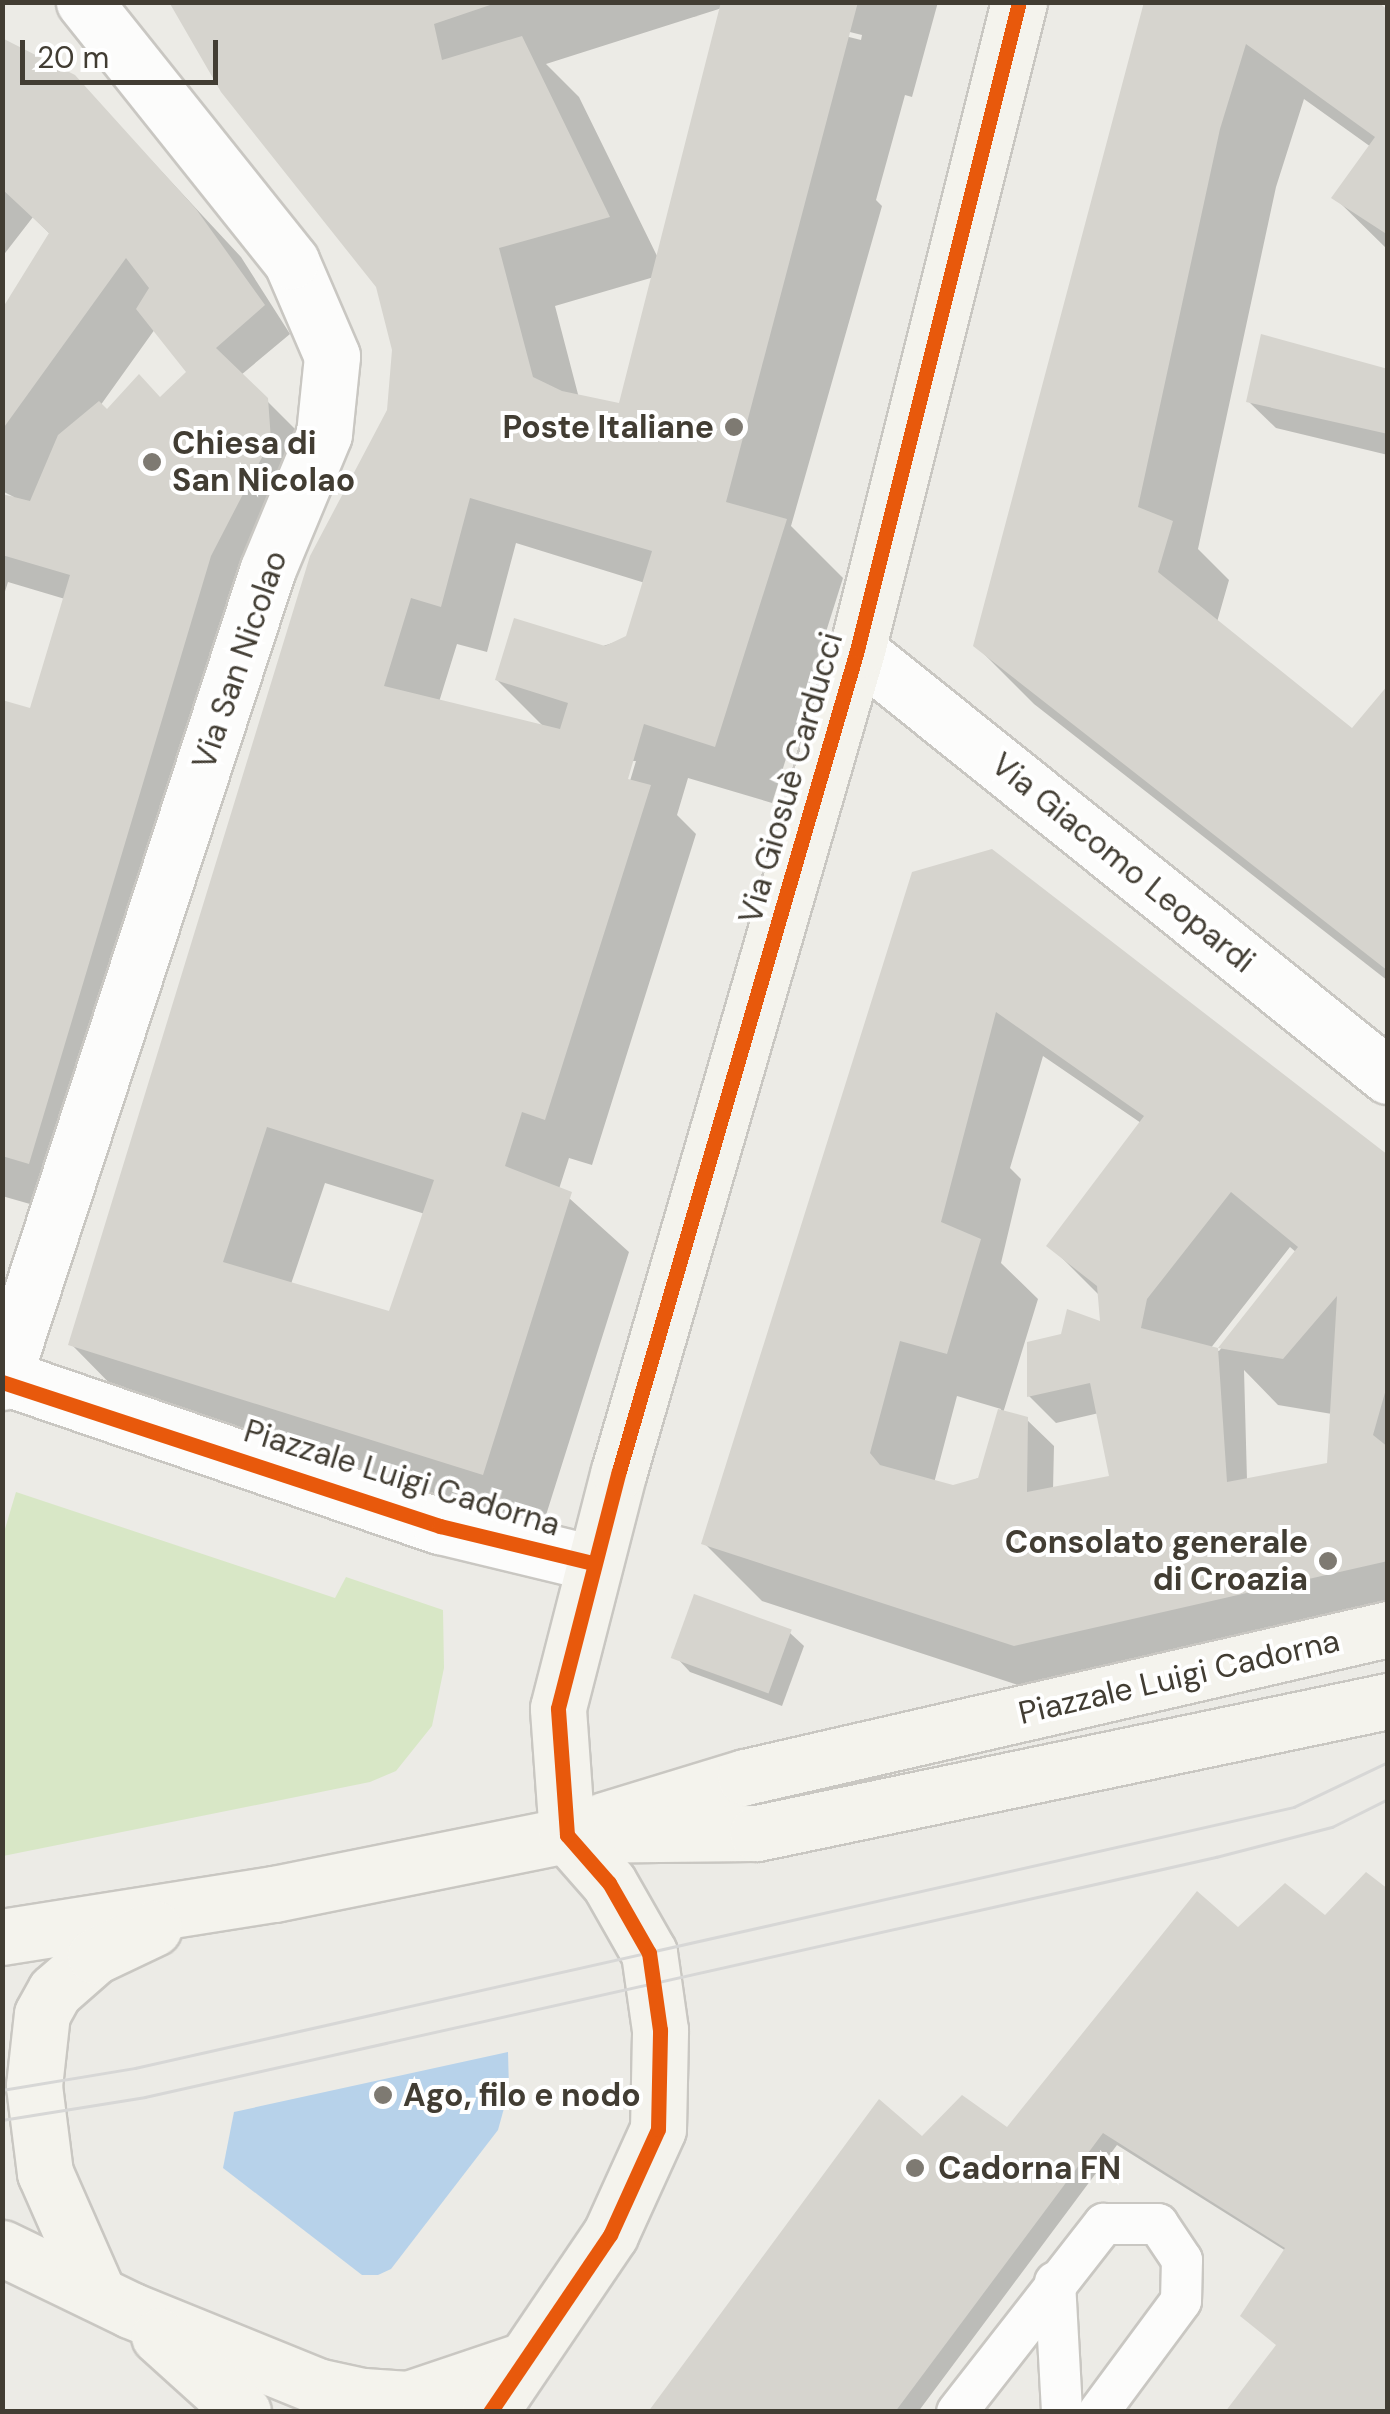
<!DOCTYPE html>
<html>
<head>
<meta charset="utf-8">
<style>
	body { margin:0 }
	#map { position:relative; width:1390px; height:2414px; overflow:hidden; background:#ecebe6; font-family:"DM Sans",sans-serif }
	div>[style] { position:absolute }
	.green>* { inset:0; background:#d8e7c6 }
	.water>* { inset:0; background:#b7d2ea }
	.shadow>* { inset:0; background:#0003 }
	.building>* { inset:0; background:#d6d4ce; transform-origin:0 0 }
	.roads { filter:drop-shadow(2px 0 #c9c7c2) drop-shadow(-2px 0 #c9c7c2) drop-shadow(0 2px #c9c7c2) drop-shadow(0 -2px #c9c7c2) }
	.lane>* { height:40px; margin:-20px; padding:0 20px; transform-origin:20px; border-radius:20px; background:#fcfcfb }
	.street>* { height:55px; margin:-27.5px; padding:0 27.5px; transform-origin:27.5px; border-radius:27.5px; background:#fcfcfb }
	.secondary>* { height:55px; margin:-27.5px; padding:0 27.5px; transform-origin:27.5px; border-radius:27.5px; background:#f4f3ed }
	.tram>* { height:2.5px; margin:-1.25px; padding:0 1.25px; transform-origin:1.25px; border-radius:1.25px; background:#d7d7d6 }
	.cycleway>* { height:15px; margin:-7.5px; padding:0 7.5px; transform-origin:7.5px; border-radius:7.5px; background:#e8590c }
	.dots>* { width:28px; height:28px; translate:-50% -50%; box-sizing:border-box; border:5px solid #fff; border-radius:50% }
	span { translate:-50% -50%; white-space:nowrap; text-align:center; line-height:1.15; -webkit-text-stroke:8px #fff; paint-order:stroke }
	.poi-label { font-size:32px; color:#423d33; font-weight:700 }
	.right { translate:-100% -50%; text-align:right }
	.left { translate:0 -50%; text-align:left }
	.street-label { font-size:32px; color:#423d33 }
	.frame { position:absolute; inset:0; border:5px solid #423d33; pointer-events:none }
	.scale { position:absolute; left:20px; top:40px; width:198px; height:45px; box-sizing:border-box; border:5px solid #423d33; border-top:0; padding-left:12px; font-size:30px; line-height:35px; white-space:nowrap; color:#423d33; -webkit-text-stroke:8px #fff; paint-order:stroke }
</style>
</head>
<body>
<div id="map">
	<div class="green">
		<div style="clip-path:polygon(16px 1492px,335px 1598px,346px 1577px,443px 1610px,444px 1668px,432px 1726px,396px 1771px,370px 1782px,3px 1856px,2px 1539px)"></div>
	</div>
	<div class="water">
		<div style="clip-path:polygon(508px 2052px,509px 2090px,498px 2130px,391px 2269px,378px 2275px,362px 2275px,223px 2168px,234px 2112px)"></div>
	</div>
	<div class="shadow">
		<div style="clip-path:polygon(evenodd,174px 2px,938px 2px,912px 97px,905px 95px,876px 200px,882px 206px,791px 526px,843px 578px,772px 803px,688px 778px,677px 815px,696px 834px,592px 1165px,569px 1158px,559px 1189px,629px 1252px,541px 1531px,128px 1402px,71px 1344px,390px 411px,395px 349px,379px 286px,174px 2px,722px 8px,659px 260px,579px 97px,546px 64px,722px 8px,174px 2px,797px 19px,862px 35px,861px 40px,797px 24px,797px 19px,174px 2px,654px 277px,621px 406px,579px 398px,555px 306px,654px 277px,174px 2px,516px 543px,645px 583px,628px 638px,497px 680px,545px 728px,439px 702px,457px 644px,487px 652px,516px 543px,174px 2px,631px 761px,636px 761px,627px 791px,622px 790px,631px 761px,174px 2px,325px 1183px,425px 1214px,391px 1314px,291px 1284px,325px 1183px)"></div>
		<div style="clip-path:polygon(1149px 2px,1388px 13px,1388px 250px,1334px 197px,1371px 147px,1304px 99px,1276px 187px,1198px 549px,1229px 580px,1217px 622px,1352px 732px,1388px 689px,1388px 981px,1034px 704px,976px 646px)"></div>
		<div style="clip-path:polygon(evenodd,2px 41px,74px 77px,241px 257px,290px 334px,241px 375px,314px 448px,86px 1220px,2px 1196px,2px 703px,32px 711px,65px 599px,8px 582px,2px 601px,2px 496px,14px 497px,2px 491px,2px 314px,51px 235px,33px 217px,2px 257px,2px 41px,155px 329px,191px 373px,161px 400px,107px 413px,100px 406px,155px 329px)"></div>
		<div style="clip-path:polygon(1388px 373px,1388px 455px,1276px 428px,1248px 401px)"></div>
		<div style="clip-path:polygon(evenodd,992px 851px,1388px 1163px,1388px 1633px,1073px 1703px,762px 1601px,704px 1543px,992px 851px,1043px 1056px,1141px 1123px,1049px 1245px,1101px 1297px,1106px 1331px,1029px 1396px,1056px 1423px,1099px 1413px,1112px 1478px,1053px 1490px,1054px 1446px,1026px 1419px,1003px 1413px,1038px 1299px,1001px 1263px,1021px 1179px,1010px 1168px,1043px 1056px,992px 851px,1290px 1247px,1297px 1253px,1219px 1351px,1210px 1349px,1290px 1247px,992px 851px,1244px 1370px,1278px 1405px,1332px 1414px,1330px 1465px,1247px 1480px,1244px 1370px,992px 851px,957px 1396px,1001px 1409px,981px 1477px,953px 1488px,934px 1483px,957px 1396px)"></div>
		<div style="clip-path:polygon(790px 1633px,804px 1646px,782px 1706px,690px 1672px,677px 1658px)"></div>
		<div style="clip-path:polygon(1325px 1918px,1278px 2346px,1286px 2251px,1117px 2145px,918px 2412px,651px 2412px,922px 2140px,1008px 2130px,1238px 1930px)"></div>
	</div>
	<div class="building">
		<div style="clip-path:polygon(evenodd,169px 2px,499px 2px,434px 24px,442px 60px,522px 36px,610px 217px,499px 248px,533px 377px,562px 391px,619px 403px,721px 2px,858px 2px,726px 502px,787px 519px,715px 747px,644px 724px,628px 779px,651px 785px,545px 1120px,522px 1112px,505px 1166px,572px 1192px,483px 1475px,68px 1345px,310px 556px,387px 410px,392px 350px,376px 287px,221px 92px,169px 2px,470px 498px,652px 551px,626px 636px,605px 646px,514px 618px,495px 680px,568px 703px,560px 729px,384px 686px,411px 598px,441px 607px,470px 498px,169px 2px,267px 1127px,434px 1180px,389px 1311px,223px 1262px,267px 1127px)"></div>
		<div style="clip-path:polygon(1144px 2px,1378px 2px,1388px 10px,1388px 235px,1331px 198px,1375px 137px,1246px 44px,1220px 129px,1138px 507px,1173px 521px,1158px 572px,1352px 728px,1388px 685px,1388px 971px,973px 646px)"></div>
		<div style="clip-path:polygon(2px 38px,75px 75px,196px 209px,265px 305px,216px 348px,268px 398px,271px 440px,211px 556px,29px 1164px,2px 1156px,2px 700px,30px 708px,70px 575px,2px 555px,2px 494px,30px 501px,58px 435px,99px 401px,107px 409px,139px 374px,160px 397px,186px 372px,136px 309px,149px 288px,126px 258px,2px 430px,2px 309px,49px 233px,2px 189px)"></div>
		<div style="clip-path:polygon(1261px 334px,1388px 369px,1388px 434px,1246px 402px)"></div>
		<div style="clip-path:polygon(evenodd,992px 849px,1388px 1155px,1388px 1382px,1373px 1435px,1388px 1447px,1388px 1561px,1014px 1646px,701px 1544px,912px 872px,992px 849px,996px 1012px,1144px 1116px,1046px 1246px,1097px 1286px,1100px 1321px,1067px 1309px,1061px 1334px,1027px 1342px,1027px 1397px,1090px 1383px,1109px 1476px,1027px 1492px,1028px 1417px,998px 1409px,978px 1478px,953px 1485px,880px 1465px,870px 1453px,900px 1341px,947px 1354px,981px 1239px,941px 1222px,996px 1012px,992px 849px,1231px 1192px,1298px 1247px,1218px 1348px,1283px 1359px,1337px 1296px,1327px 1463px,1227px 1482px,1218px 1348px,1141px 1328px,1147px 1299px,1231px 1192px)"></div>
		<div style="left:694px;top:1594px;width:104px;height:68px;rotate:20deg"></div>
		<div style="clip-path:polygon(1366px 1872px,1388px 1889px,1388px 2412px,1225px 2412px,1276px 2345px,1240px 2316px,1285px 2248px,1103px 2133px,895px 2412px,648px 2412px,879px 2099px,922px 2136px,962px 2095px,1007px 2127px,1197px 1891px,1238px 1927px,1285px 1883px,1325px 1915px)"></div>
	</div>
	<div class="roads">
		<div class="lane">
			<div style="left:1055px;top:2282px;width:130px;rotate:86.9deg"></div>
			<div style="left:957px;top:2412px;width:239px;rotate:-52deg"></div>
			<div style="left:1104px;top:2224px;width:54px"></div>
			<div style="left:1158px;top:2224px;width:43px;rotate:56.3deg"></div>
			<div style="left:1182px;top:2260px;width:41px;rotate:91.4deg"></div>
			<div style="left:1181px;top:2301px;width:138px;rotate:126.5deg"></div>
		</div>
		<div class="street">
			<div style="left:857px;top:650px;width:681px;rotate:38.74deg"></div>
			<div style="left:4px;top:1377px;width:461px;rotate:18.9deg"></div>
			<div style="left:440px;top:1526px;width:157px;rotate:13.6deg"></div>
			<div style="left:2px;top:1382px;width:853px;rotate:-71.9deg"></div>
			<div style="left:267px;top:571px;width:148px;rotate:-67.4deg"></div>
			<div style="left:324px;top:434px;width:78px;rotate:-84.1deg"></div>
			<div style="left:332px;top:356px;width:103px;rotate:-113.3deg"></div>
			<div style="left:291px;top:261px;width:332px;rotate:-128.6deg"></div>
		</div>
		<div class="secondary">
			<div style="left:604px;top:1820px;width:147px;rotate:-17deg"></div>
			<div style="left:745px;top:1777px;width:660px;rotate:-12.96deg"></div>
			<div style="left:2px;top:1937px;width:275px;rotate:-9deg"></div>
			<div style="left:274px;top:1894px;width:299px;rotate:-11.4deg"></div>
			<div style="left:567px;top:1835px;width:190px;rotate:-0.6deg"></div>
			<div style="left:757px;top:1833px;width:645px;rotate:-11.82deg"></div>
			<div style="left:2px;top:2248px;width:142px;rotate:25.8deg"></div>
			<div style="left:130px;top:2310px;width:202px;rotate:22.1deg"></div>
			<div style="left:317px;top:2386px;width:47px;rotate:12.3deg"></div>
			<div style="left:363px;top:2396px;width:45px;rotate:3.8deg"></div>
			<div style="left:408px;top:2399px;width:122px;rotate:-18.6deg"></div>
			<div style="left:96px;top:2289px;width:127px;rotate:-113.7deg"></div>
			<div style="left:45px;top:2173px;width:88px;rotate:-97.2deg"></div>
			<div style="left:34px;top:2086px;width:72px;rotate:-83.7deg"></div>
			<div style="left:42px;top:2014px;width:26px;rotate:-61deg"></div>
			<div style="left:55px;top:1991px;width:53px;rotate:-41.2deg"></div>
			<div style="left:95px;top:1956px;width:65px;rotate:-25.4deg"></div>
			<div style="left:159px;top:2336px;width:113px;rotate:42.1deg"></div>
			<div style="left:490px;top:2412px;width:214px;rotate:-55.9deg"></div>
			<div style="left:610px;top:2235px;width:116px;rotate:-65.6deg"></div>
			<div style="left:658px;top:2129px;width:99px;rotate:-88.8deg"></div>
			<div style="left:660px;top:2030px;width:78px;rotate:-98.1deg"></div>
			<div style="left:649px;top:1953px;width:81px;rotate:-119.7deg"></div>
			<div style="left:609px;top:1883px;width:64px;rotate:-131.2deg"></div>
			<div style="left:567px;top:1835px;width:127px;rotate:-94.1deg"></div>
			<div style="left:558px;top:1708px;width:245px;rotate:-75.6deg"></div>
			<div style="left:619px;top:1471px;width:855px;rotate:-73.83deg"></div>
			<div style="left:857px;top:650px;width:668px;rotate:-75.96deg"></div>
		</div>
	</div>
	<div class="tram">
		<div style="left:2px;top:2090px;width:135px;rotate:-9.4deg"></div>
		<div style="left:135px;top:2068px;width:1188px;rotate:-12.69deg"></div>
		<div style="left:1294px;top:1807px;width:104px;rotate:-25.6deg"></div>
		<div style="left:2px;top:2120px;width:145px;rotate:-9.1deg"></div>
		<div style="left:145px;top:2097px;width:1098px;rotate:-12.63deg"></div>
		<div style="left:1216px;top:1857px;width:120px;rotate:-14.5deg"></div>
		<div style="left:1332px;top:1827px;width:63px;rotate:-26.6deg"></div>
	</div>
	<div class="cycleway">
		<div style="left:2px;top:1382px;width:461px;rotate:18.2deg"></div>
		<div style="left:440px;top:1526px;width:157px;rotate:13.6deg"></div>
		<div style="left:490px;top:2412px;width:214px;rotate:-55.9deg"></div>
		<div style="left:610px;top:2235px;width:116px;rotate:-65.6deg"></div>
		<div style="left:658px;top:2129px;width:99px;rotate:-88.8deg"></div>
		<div style="left:660px;top:2030px;width:78px;rotate:-98.1deg"></div>
		<div style="left:649px;top:1953px;width:81px;rotate:-119.7deg"></div>
		<div style="left:609px;top:1883px;width:64px;rotate:-131.2deg"></div>
		<div style="left:567px;top:1835px;width:127px;rotate:-94.1deg"></div>
		<div style="left:558px;top:1708px;width:245px;rotate:-75.6deg"></div>
		<div style="left:619px;top:1471px;width:855px;rotate:-73.83deg"></div>
		<div style="left:857px;top:650px;width:668px;rotate:-75.96deg"></div>
	</div>
	<div class="dots">
		<div style="left:734px;top:427px;background:#7e7a72"></div>
		<div style="left:152px;top:462px;background:#7e7a72"></div>
		<div style="left:1328px;top:1561px;background:#7e7a72"></div>
		<div style="left:383px;top:2095px;background:#7e7a72"></div>
		<div style="left:915px;top:2168px;background:#7e7a72"></div>
	</div>
	<div class="poi-label">
		<span class="right" style="left:714px;top:427px">Poste Italiane</span>
		<span class="left" style="left:172px;top:462px">Chiesa di<br>San Nicolao</span>
		<span class="right" style="left:1308px;top:1561px">Consolato generale<br>di Croazia</span>
		<span class="left" style="left:403px;top:2095px">Ago, filo e nodo</span>
		<span class="left" style="left:938px;top:2168px">Cadorna FN</span>
	</div>
	<div class="street-label">
		<span style="left:240px;top:660px;rotate:-71deg">Via San Nicolao</span>
		<span style="left:791px;top:778px;rotate:-74deg">Via Giosuè Carducci</span>
		<span style="left:1123px;top:863px;rotate:39deg">Via Giacomo Leopardi</span>
		<span style="left:402px;top:1478px;rotate:17deg">Piazzale Luigi Cadorna</span>
		<span style="left:1179px;top:1677px;rotate:-13deg">Piazzale Luigi Cadorna</span>
	</div>
	<div class="frame"></div>
	<div class="scale">20 m</div>
</div>
</body>
</html>
